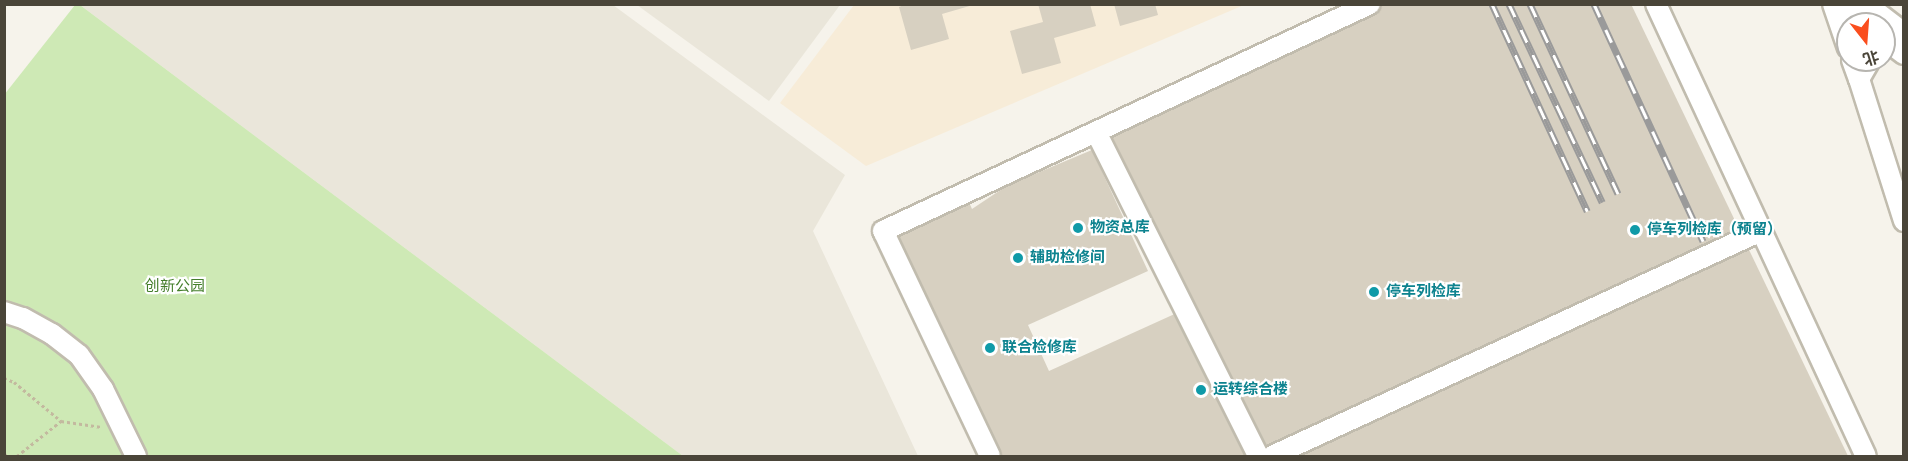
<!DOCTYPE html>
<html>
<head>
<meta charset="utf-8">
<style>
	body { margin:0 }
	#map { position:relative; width:1908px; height:461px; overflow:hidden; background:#f6f3eb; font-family:"Varela Round","Noto Sans SC",sans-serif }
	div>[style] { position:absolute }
	.residential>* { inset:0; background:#eae6da }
	.commercial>* { inset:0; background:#f7ecd8 }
	.green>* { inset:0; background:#cee9b5 }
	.building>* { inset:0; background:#d7d0c1 }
	.path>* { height:3px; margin-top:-1.5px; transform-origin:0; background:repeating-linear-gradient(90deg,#c3b99f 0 3px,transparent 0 6px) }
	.roads { filter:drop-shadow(2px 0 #c1bcae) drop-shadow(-2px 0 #c1bcae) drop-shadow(0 2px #c1bcae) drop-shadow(0 -2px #c1bcae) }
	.minor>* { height:20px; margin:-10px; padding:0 10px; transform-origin:10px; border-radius:10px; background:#fff }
	.rail>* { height:7px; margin-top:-3.5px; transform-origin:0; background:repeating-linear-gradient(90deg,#fff 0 14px,#9a9a9a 0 28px); box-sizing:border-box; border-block:2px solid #9a9a9a }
	.dots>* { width:16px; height:16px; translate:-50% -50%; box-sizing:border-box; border:3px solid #fff; border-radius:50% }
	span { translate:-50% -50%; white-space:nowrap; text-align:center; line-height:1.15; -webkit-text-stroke:4.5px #fff; paint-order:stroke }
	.culture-label { font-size:15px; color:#0d838f; font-weight:700 }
	.left { translate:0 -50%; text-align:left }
	.park-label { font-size:15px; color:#447e2b }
	.frame { position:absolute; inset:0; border:6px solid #4a4539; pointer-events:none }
	.north { position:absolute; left:1836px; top:12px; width:60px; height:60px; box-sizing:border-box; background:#fff; border:2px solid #b7b5b0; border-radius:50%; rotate:163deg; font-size:16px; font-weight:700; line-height:24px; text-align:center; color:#4a4539 }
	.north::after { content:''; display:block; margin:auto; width:21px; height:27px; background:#fa4e1e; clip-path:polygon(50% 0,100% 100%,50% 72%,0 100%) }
</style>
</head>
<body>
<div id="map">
	<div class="residential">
		<div style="clip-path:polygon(80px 5px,613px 5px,845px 175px,813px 231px,918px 456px,683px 456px)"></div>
		<div style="clip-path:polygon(637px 5px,840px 5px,769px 101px)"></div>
	</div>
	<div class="commercial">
		<div style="clip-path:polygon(854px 5px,1244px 5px,866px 166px,780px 103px)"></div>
	</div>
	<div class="green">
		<div style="clip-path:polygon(75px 5px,80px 5px,683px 456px,5px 456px,4px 95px)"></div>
	</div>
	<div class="building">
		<div style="clip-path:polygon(906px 4px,973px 4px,973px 5px,942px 14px,949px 39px,911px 50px,899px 7px)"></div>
		<div style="clip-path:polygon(1038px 4px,1090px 4px,1096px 26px,1054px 38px,1061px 63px,1022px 74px,1010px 31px,1043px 22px)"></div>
		<div style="clip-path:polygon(1114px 4px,1155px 4px,1158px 15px,1120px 26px)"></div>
		<div style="clip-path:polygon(1384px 4px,1631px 4px,1848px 456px,1267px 456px,1108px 128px)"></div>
		<div style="clip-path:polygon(1092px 150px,1148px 271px,1028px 325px,1049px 371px,1179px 312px,1249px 456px,994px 456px,887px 240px,968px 200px,972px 209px,1008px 185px)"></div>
	</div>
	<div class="path">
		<div style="left:4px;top:378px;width:11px;rotate:22deg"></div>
		<div style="left:14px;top:382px;width:61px;rotate:39.7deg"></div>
		<div style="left:61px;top:421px;width:41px;rotate:8.3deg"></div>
		<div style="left:4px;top:453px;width:4px;rotate:45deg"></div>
		<div style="left:17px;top:456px;width:56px;rotate:-38.5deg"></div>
	</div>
	<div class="roads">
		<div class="minor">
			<div style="left:1656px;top:4px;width:498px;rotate:65.1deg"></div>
			<div style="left:1833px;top:4px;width:46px;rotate:71.2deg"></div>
			<div style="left:1839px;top:4px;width:32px;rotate:39deg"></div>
			<div style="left:1866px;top:4px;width:48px;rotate:37.3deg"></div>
			<div style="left:1884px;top:39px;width:25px;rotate:37deg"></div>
			<div style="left:1852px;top:60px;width:20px;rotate:70deg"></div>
			<div style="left:1859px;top:79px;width:22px;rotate:-60deg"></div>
			<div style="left:1859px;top:79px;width:149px;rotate:72.4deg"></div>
			<div style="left:1096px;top:132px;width:362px;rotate:63.4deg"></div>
			<div style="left:4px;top:312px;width:20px;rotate:18deg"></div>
			<div style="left:23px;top:318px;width:33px;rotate:29deg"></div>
			<div style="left:52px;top:334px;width:34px;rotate:38deg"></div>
			<div style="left:79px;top:355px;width:42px;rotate:54.8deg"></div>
			<div style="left:103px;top:389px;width:75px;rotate:63.8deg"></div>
			<div style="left:990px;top:456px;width:249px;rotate:-115.4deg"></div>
			<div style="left:883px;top:231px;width:537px;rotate:-24.99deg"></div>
			<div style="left:1272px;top:456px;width:538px;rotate:-24.71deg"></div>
		</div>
	</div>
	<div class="rail">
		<div style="left:1492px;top:4px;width:228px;rotate:65.3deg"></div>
		<div style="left:1509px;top:4px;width:219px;rotate:64.8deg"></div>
		<div style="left:1530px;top:4px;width:209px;rotate:65.1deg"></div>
		<div style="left:1594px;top:4px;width:261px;rotate:65.3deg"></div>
	</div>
	<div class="dots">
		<div style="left:1078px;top:228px;background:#0f9aa8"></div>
		<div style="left:1635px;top:230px;background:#0f9aa8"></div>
		<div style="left:1018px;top:258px;background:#0f9aa8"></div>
		<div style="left:1374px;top:292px;background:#0f9aa8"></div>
		<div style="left:990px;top:348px;background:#0f9aa8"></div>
		<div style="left:1201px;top:390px;background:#0f9aa8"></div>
	</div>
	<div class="culture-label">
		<span class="left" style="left:1090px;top:228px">物资总库</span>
		<span class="left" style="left:1647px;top:230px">停车列检库（预留）</span>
		<span class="left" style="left:1030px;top:258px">辅助检修间</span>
		<span class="left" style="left:1386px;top:292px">停车列检库</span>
		<span class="left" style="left:1002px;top:348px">联合检修库</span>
		<span class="left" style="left:1213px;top:390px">运转综合楼</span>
	</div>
	<div class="park-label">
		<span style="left:175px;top:287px">创新公园</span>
	</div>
	<div class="frame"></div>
	<div class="north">北</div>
</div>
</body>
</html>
